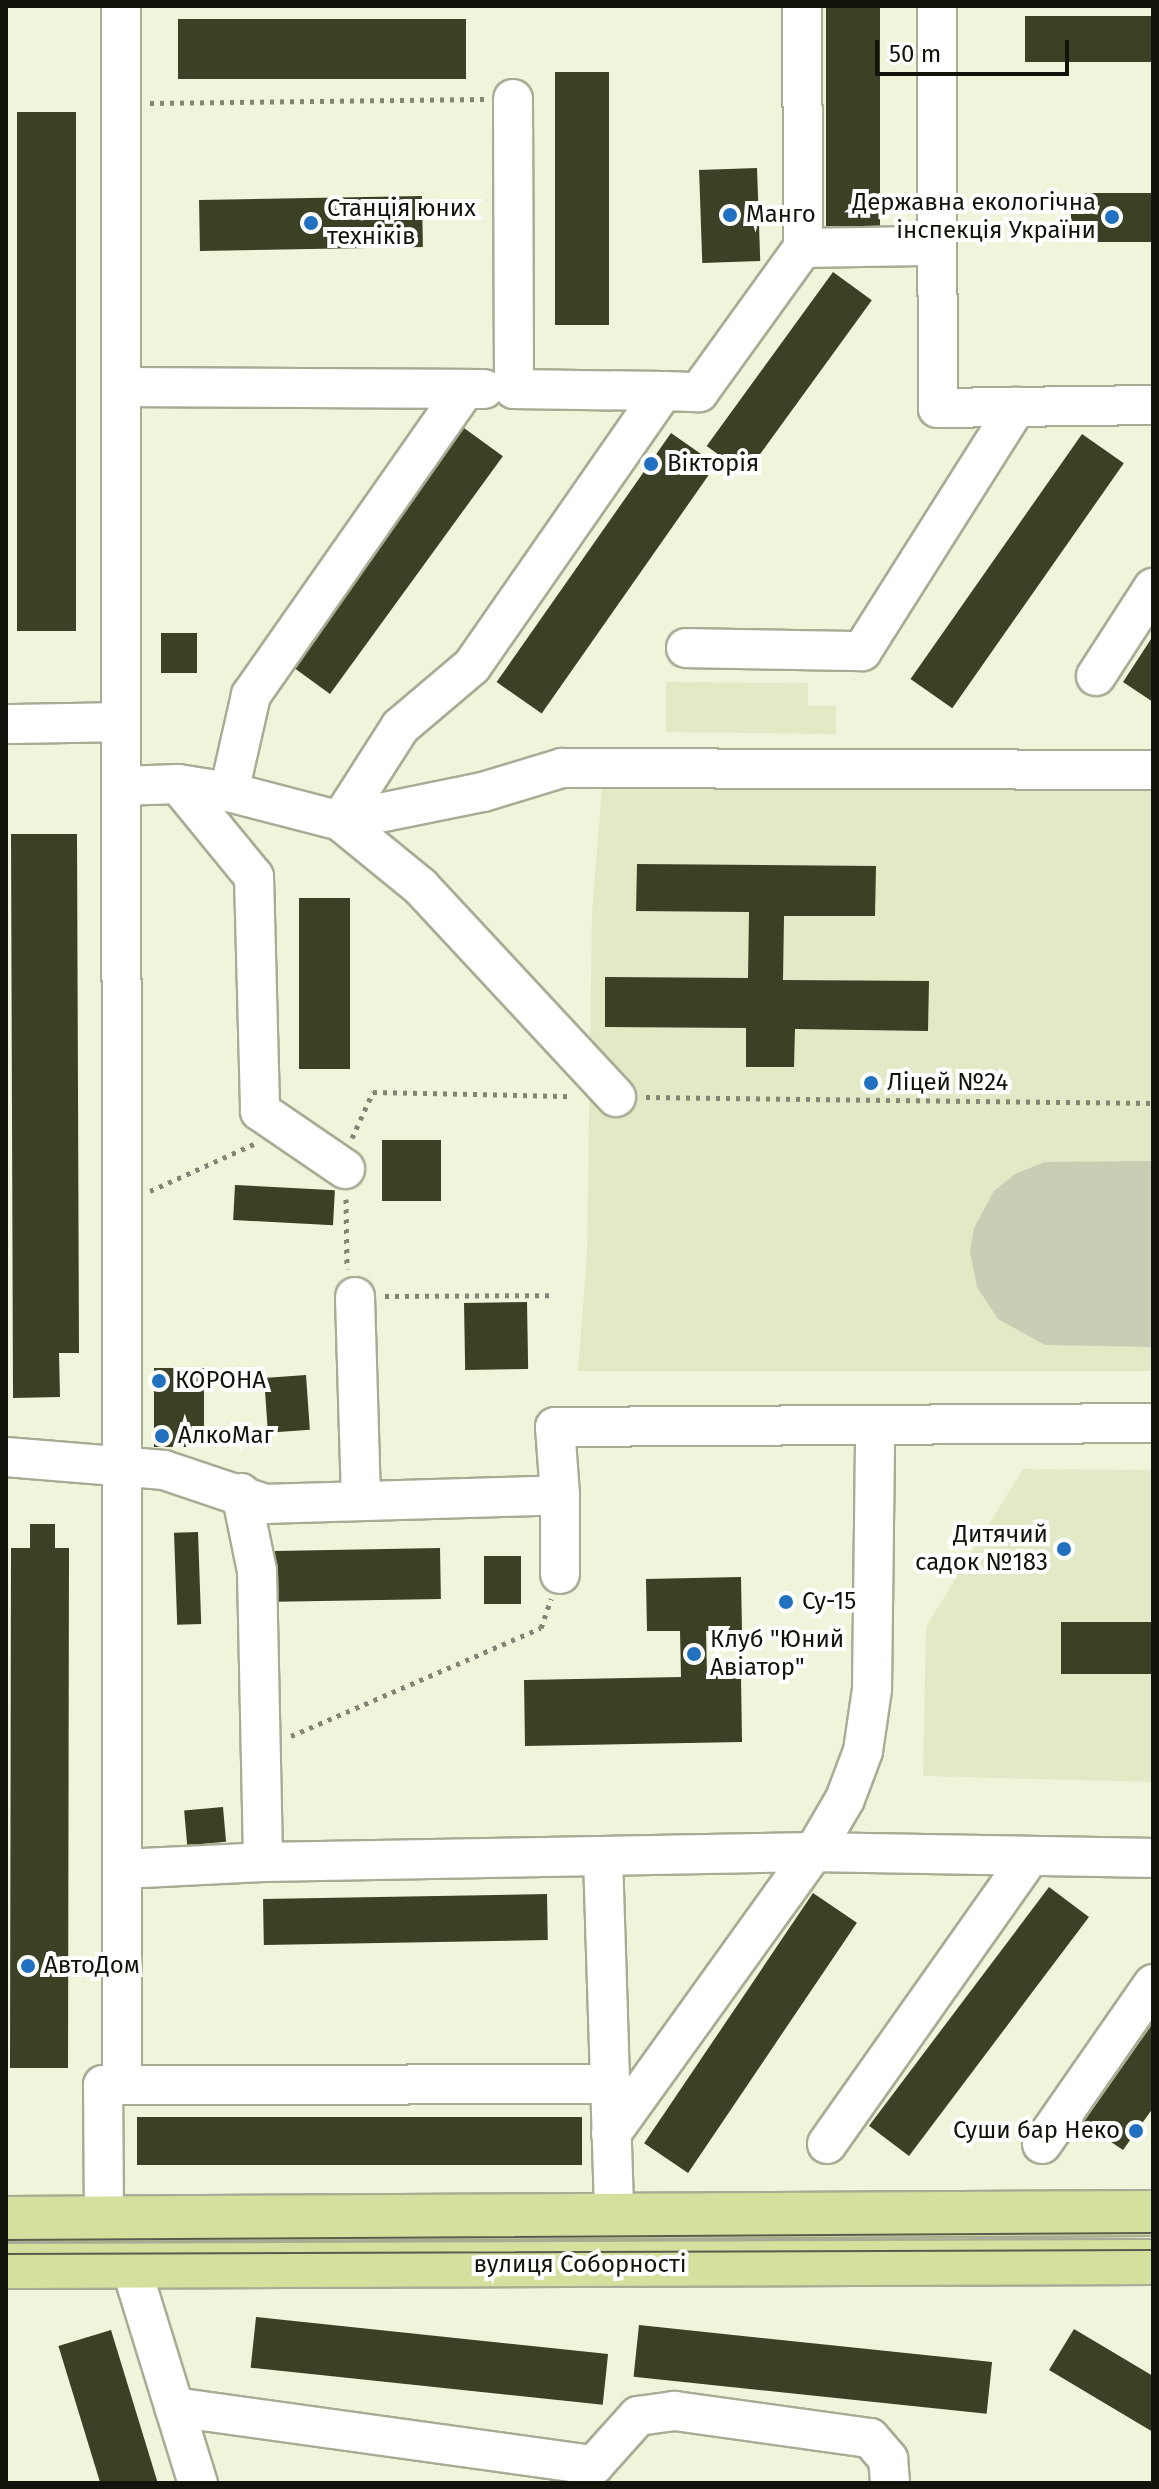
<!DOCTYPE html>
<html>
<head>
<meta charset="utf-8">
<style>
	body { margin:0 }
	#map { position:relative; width:1159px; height:2489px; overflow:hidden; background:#eef5da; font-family:"Fira Sans",sans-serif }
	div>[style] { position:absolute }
	.built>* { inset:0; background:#e1e9c7 }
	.green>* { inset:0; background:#c7ceb4 }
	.building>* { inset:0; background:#3b4125; transform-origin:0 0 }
	.path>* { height:5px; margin-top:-2.5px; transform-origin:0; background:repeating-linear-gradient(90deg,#818674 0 4px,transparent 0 10px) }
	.roads { filter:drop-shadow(2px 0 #a7ad94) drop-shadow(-2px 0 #a7ad94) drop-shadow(0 2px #a7ad94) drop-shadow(0 -2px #a7ad94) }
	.minor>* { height:38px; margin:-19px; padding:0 19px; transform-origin:19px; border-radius:19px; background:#fff }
	.major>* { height:44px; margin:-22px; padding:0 22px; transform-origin:22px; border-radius:22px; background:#d3e09e }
	.tram>* { height:2px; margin:-1px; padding:0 1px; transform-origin:1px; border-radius:1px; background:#595d4e }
	.dots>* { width:22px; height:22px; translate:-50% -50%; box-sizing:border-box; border:4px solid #fff; border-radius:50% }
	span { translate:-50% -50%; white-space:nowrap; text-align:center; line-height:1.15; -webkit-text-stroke:8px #fff; paint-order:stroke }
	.poi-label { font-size:24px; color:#12140b }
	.right { translate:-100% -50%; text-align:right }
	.left { translate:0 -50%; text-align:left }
	.street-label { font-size:24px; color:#12140b }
	.frame { position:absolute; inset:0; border:8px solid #12140b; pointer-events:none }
	.scale { position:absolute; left:875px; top:40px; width:194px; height:36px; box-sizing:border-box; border:4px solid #12140b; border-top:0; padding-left:10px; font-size:24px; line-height:28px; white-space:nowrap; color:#12140b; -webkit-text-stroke:6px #fff; paint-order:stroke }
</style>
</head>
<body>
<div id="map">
	<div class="built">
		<div style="clip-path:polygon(666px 682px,808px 683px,808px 706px,836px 706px,836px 734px,666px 732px)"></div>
		<div style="clip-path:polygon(602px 788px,1153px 788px,1153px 1371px,578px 1371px,587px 1254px,592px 913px)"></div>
		<div style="clip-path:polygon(1023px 1469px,1153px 1470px,1153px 1782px,923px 1776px,926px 1627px)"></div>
	</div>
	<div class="green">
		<div style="clip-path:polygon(1153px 1161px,1153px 1347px,1045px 1345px,998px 1319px,977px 1287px,970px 1251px,974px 1228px,994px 1191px,1015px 1174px,1045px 1162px)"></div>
	</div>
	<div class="building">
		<div style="left:826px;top:6px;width:54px;height:220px"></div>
		<div style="left:1153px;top:16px;width:46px;height:128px;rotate:90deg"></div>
		<div style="left:178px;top:19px;width:288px;height:60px"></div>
		<div style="left:555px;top:72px;width:54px;height:253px"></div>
		<div style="left:17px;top:112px;width:59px;height:519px"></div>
		<div style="left:757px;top:168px;width:93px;height:58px;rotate:88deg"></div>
		<div style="left:1071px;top:193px;width:82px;height:49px"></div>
		<div style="left:422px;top:196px;width:51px;height:223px;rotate:89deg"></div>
		<div style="left:833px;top:272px;width:48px;height:215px;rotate:36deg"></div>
		<div style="left:464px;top:428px;width:48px;height:294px;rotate:36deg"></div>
		<div style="left:671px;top:433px;width:55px;height:304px;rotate:35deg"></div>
		<div style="left:1082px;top:434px;width:51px;height:299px;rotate:35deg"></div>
		<div style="left:161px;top:633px;width:36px;height:40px"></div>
		<div style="clip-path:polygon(1153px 636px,1153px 702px,1123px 682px)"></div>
		<div style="clip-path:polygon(11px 834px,77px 834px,79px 1353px,59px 1353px,60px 1397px,13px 1398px)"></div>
		<div style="clip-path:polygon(637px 864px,876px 866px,875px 916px,784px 916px,783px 980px,929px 981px,928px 1031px,795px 1029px,794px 1067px,746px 1067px,746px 1028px,605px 1027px,605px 977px,748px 978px,749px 912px,636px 911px)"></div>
		<div style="left:299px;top:898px;width:51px;height:171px"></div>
		<div style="left:382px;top:1140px;width:59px;height:61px"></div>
		<div style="left:235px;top:1185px;width:100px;height:35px;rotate:3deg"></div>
		<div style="left:527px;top:1302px;width:67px;height:63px;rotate:89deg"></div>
		<div style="left:154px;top:1368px;width:50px;height:79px"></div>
		<div style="left:306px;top:1375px;width:55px;height:42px;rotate:86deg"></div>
		<div style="clip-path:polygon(30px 1524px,55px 1524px,55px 1548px,69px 1548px,68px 2068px,10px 2068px,11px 1548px,30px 1548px)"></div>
		<div style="left:198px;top:1532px;width:92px;height:24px;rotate:88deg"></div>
		<div style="left:440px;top:1548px;width:51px;height:165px;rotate:89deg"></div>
		<div style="left:484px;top:1556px;width:37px;height:48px"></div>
		<div style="clip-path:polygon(741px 1577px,742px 1631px,706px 1631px,707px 1676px,741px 1676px,742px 1742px,525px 1746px,524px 1680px,681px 1677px,680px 1631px,647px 1631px,646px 1579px)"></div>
		<div style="left:1153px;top:1622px;width:52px;height:92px;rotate:90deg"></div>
		<div style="left:223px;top:1807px;width:35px;height:39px;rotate:85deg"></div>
		<div style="left:1049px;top:1887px;width:50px;height:299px;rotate:37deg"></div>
		<div style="left:813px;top:1893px;width:53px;height:302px;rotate:34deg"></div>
		<div style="left:547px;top:1894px;width:46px;height:284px;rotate:89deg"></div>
		<div style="clip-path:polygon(1153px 2023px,1153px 2108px,1123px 2150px,1083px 2123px)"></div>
		<div style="left:582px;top:2117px;width:48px;height:445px;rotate:90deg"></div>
		<div style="left:256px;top:2317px;width:354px;height:51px;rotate:6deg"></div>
		<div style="left:639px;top:2325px;width:355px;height:52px;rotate:6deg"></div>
		<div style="clip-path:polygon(1074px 2329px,1153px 2376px,1153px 2432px,1049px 2370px)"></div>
		<div style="left:111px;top:2330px;width:160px;height:55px;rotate:73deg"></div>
	</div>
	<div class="path">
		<div style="left:150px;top:103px;width:334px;rotate:-0.7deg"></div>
		<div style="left:646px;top:1097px;width:507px;rotate:0.68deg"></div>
		<div style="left:352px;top:1138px;width:51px;rotate:-65.5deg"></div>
		<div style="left:373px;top:1092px;width:199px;rotate:1.2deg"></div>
		<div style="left:150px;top:1191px;width:114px;rotate:-24.3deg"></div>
		<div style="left:346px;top:1199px;width:70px;rotate:89.2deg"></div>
		<div style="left:385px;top:1296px;width:167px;rotate:-0.3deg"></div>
		<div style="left:291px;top:1736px;width:272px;rotate:-23.4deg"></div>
		<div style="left:541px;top:1628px;width:31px;rotate:-71deg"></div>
	</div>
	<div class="roads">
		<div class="minor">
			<div style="left:121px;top:6px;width:2079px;rotate:89.97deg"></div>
			<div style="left:122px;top:2085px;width:488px;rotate:-0.1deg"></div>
			<div style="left:937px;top:6px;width:402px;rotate:89.9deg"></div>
			<div style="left:938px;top:408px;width:215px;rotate:-0.8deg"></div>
			<div style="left:513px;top:99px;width:290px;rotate:89.8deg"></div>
			<div style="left:514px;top:389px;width:149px;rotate:0.8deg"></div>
			<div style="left:803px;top:248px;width:133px;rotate:-0.9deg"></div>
			<div style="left:121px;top:387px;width:363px;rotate:0.3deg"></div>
			<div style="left:686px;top:648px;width:176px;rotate:1deg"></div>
			<div style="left:862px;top:651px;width:289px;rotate:-57.7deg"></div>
			<div style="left:1096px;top:676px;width:105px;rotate:-57.1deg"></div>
			<div style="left:6px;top:724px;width:115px;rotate:-1deg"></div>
			<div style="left:178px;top:784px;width:120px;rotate:50.7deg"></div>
			<div style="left:254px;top:877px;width:234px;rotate:88.5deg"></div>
			<div style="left:260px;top:1111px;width:103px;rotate:34.3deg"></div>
			<div style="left:121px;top:786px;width:57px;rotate:-2deg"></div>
			<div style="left:178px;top:784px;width:52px;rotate:8.9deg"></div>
			<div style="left:229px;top:792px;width:115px;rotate:14.6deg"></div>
			<div style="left:340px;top:821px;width:146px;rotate:-11.5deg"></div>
			<div style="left:483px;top:792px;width:83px;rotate:-16.9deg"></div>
			<div style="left:562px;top:768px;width:591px;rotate:0.19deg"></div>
			<div style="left:229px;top:792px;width:99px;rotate:-77.2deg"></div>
			<div style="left:251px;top:695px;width:373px;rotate:-55deg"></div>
			<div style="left:616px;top:1097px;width:287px;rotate:-132.9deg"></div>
			<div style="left:421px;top:887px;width:104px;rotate:-140.8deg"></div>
			<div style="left:340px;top:821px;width:112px;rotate:-57.4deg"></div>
			<div style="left:400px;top:727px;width:94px;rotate:-40.3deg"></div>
			<div style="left:472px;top:666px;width:335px;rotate:-55.2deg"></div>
			<div style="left:663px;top:391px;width:36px;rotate:2deg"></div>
			<div style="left:699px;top:392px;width:178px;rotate:-54.2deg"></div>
			<div style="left:803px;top:248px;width:242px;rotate:-90.2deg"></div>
			<div style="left:355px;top:1297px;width:204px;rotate:88.3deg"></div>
			<div style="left:6px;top:1457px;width:159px;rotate:4.7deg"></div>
			<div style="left:164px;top:1470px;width:107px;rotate:18.6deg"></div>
			<div style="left:265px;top:1504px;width:295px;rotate:-1.7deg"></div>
			<div style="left:560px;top:1495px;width:79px;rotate:90deg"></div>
			<div style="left:241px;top:1493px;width:80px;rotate:78.4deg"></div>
			<div style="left:257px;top:1571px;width:291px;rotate:88.8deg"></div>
			<div style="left:263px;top:1862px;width:551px;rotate:-1.04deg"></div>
			<div style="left:814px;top:1852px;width:61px;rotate:-59.7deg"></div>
			<div style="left:845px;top:1799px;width:51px;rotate:-69.4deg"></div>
			<div style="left:863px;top:1751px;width:63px;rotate:-81.7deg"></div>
			<div style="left:872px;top:1689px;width:262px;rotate:-89.3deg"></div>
			<div style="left:560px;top:1495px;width:68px;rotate:-94.2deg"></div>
			<div style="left:555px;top:1427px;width:598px;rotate:-0.38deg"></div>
			<div style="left:603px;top:1857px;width:359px;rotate:88.2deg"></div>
			<div style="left:122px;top:1869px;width:141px;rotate:-2.8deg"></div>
			<div style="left:611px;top:2134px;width:347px;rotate:-54.3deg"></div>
			<div style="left:814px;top:1852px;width:339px;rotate:1deg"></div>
			<div style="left:827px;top:2144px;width:352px;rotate:-54.8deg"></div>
			<div style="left:1042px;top:2144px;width:195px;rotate:-55.2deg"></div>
			<div style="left:104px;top:2218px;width:133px;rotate:-90.4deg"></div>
			<div style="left:103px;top:2085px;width:19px"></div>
			<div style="left:130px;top:2264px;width:229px;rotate:72.8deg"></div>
			<div style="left:174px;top:2407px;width:424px;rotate:7.9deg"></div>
			<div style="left:594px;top:2465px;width:66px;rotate:-48.1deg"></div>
			<div style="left:638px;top:2416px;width:37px;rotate:-8deg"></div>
			<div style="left:675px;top:2411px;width:197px;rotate:7.9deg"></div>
			<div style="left:870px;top:2438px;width:28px;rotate:49deg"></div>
			<div style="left:888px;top:2459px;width:24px;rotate:85deg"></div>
		</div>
		<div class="major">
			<div style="left:6px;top:2219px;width:1147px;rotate:-0.3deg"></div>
			<div style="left:6px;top:2266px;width:1147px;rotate:-0.2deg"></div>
		</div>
	</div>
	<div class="tram">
		<div style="left:6px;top:2240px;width:1147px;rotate:-0.35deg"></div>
		<div style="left:6px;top:2254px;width:1147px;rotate:-0.2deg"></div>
	</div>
	<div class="dots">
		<div style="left:730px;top:215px;background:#2171c0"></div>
		<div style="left:1112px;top:217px;background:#2171c0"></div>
		<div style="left:311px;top:223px;background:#2171c0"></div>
		<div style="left:651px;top:464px;background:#2171c0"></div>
		<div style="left:871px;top:1083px;background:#2171c0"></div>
		<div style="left:159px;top:1381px;background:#2171c0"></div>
		<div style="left:162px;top:1436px;background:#2171c0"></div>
		<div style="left:1064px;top:1549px;background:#2171c0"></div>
		<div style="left:786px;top:1602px;background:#2171c0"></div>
		<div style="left:694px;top:1654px;background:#2171c0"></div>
		<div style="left:28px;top:1966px;background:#2171c0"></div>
		<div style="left:1136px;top:2131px;background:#2171c0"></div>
	</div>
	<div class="poi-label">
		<span class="right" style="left:1096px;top:217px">Державна екологічна<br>інспекція України</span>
		<span class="left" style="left:327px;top:223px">Станція юних<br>техніків</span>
		<span class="left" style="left:746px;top:215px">Манго</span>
		<span class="left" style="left:667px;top:464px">Вікторія</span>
		<span class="left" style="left:887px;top:1083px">Ліцей №24</span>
		<span class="left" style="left:175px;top:1381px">КОРОНА</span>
		<span class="left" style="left:178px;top:1436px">АлкоМаг</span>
		<span class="right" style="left:1048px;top:1549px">Дитячий<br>садок №183</span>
		<span class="left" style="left:802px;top:1602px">Су-15</span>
		<span class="left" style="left:710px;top:1654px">Клуб "Юний<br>Авіатор"</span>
		<span class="left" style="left:44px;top:1966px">АвтоДом</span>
		<span class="right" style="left:1120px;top:2131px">Суши бар Неко</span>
	</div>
	<div class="street-label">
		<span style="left:580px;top:2265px">вулиця Соборності</span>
	</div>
	<div class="frame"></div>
	<div class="scale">50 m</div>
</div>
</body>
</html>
